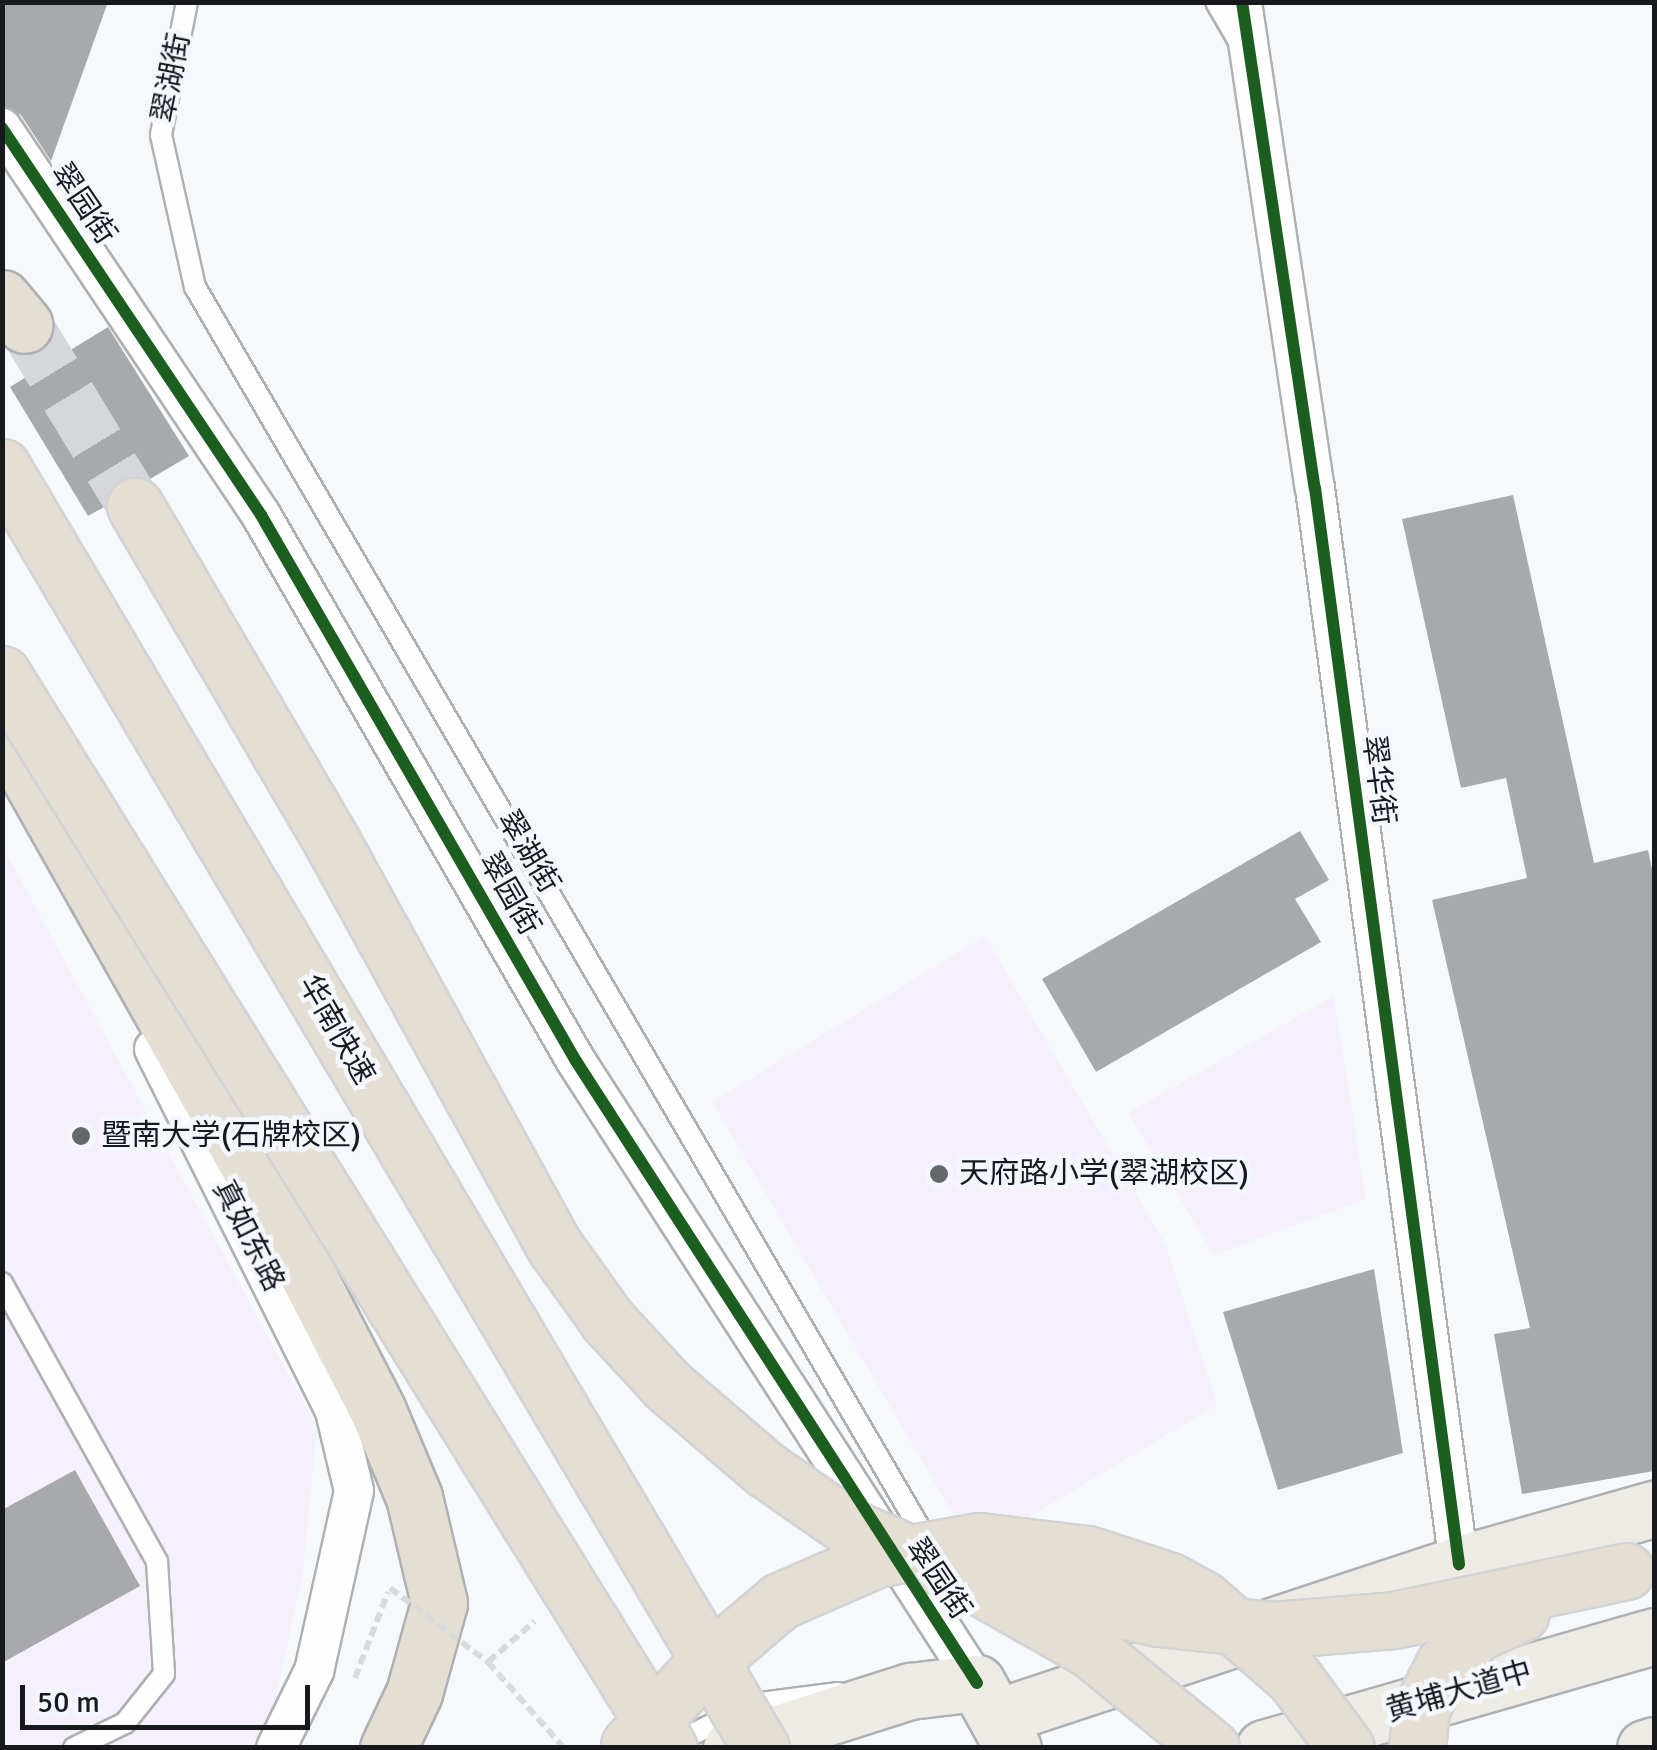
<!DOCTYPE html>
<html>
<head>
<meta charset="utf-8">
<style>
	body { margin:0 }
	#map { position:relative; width:1657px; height:1750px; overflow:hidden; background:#f6f9fc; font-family:Signika,"Noto Sans SC",sans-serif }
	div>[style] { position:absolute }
	.education>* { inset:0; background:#f6f0fc }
	.building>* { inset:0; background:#a8a9ac }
	.highway-tunnel>* { height:55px; margin-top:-27.5px; transform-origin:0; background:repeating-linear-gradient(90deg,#d5d7da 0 55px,transparent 0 83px) }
	.path>* { height:6px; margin-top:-3px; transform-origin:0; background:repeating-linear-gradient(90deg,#d9dadc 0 10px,transparent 0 15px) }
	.roads { filter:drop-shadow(2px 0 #aeb1b3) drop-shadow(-2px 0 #aeb1b3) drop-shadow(0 2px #aeb1b3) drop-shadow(0 -2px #aeb1b3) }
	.lane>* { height:20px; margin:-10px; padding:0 10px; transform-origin:10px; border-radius:10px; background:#fefeff }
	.street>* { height:38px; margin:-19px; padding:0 19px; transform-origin:19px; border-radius:19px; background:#fefeff }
	.primary>* { height:55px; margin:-27.5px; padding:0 27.5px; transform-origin:27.5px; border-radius:27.5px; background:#eeebe4 }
	.highway>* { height:55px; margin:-27.5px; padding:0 27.5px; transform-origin:27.5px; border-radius:27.5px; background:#e5ded2 }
	.path-bridge>* { height:6px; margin-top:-3px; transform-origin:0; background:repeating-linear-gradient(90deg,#d9dadc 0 10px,transparent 0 15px) }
	.bridges { filter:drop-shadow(2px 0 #d2d3d5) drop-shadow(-2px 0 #d2d3d5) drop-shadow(0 2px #d2d3d5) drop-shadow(0 -2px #d2d3d5) }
	.highway-bridge>* { height:55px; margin:-27.5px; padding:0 27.5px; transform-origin:27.5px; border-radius:27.5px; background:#e5ded2 }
	.cycleway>* { height:12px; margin:-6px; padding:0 6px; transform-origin:6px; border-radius:6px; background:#1b5e20 }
	.dots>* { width:28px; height:28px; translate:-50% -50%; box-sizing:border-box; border:5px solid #f4f8fe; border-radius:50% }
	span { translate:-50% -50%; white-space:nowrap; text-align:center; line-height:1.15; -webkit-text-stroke:9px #f4f8fe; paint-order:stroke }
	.street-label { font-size:30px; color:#17191c }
	.poi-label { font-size:30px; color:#17191c }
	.left { translate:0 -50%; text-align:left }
	.frame { position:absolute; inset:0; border:5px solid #17191c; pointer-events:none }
	.scale { position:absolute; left:20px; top:1685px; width:290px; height:45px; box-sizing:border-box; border:5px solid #17191c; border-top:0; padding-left:12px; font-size:30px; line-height:35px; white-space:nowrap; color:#17191c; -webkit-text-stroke:8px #f4f8fe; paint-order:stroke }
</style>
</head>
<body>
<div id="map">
	<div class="education">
		<div style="clip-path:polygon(2px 845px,317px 1427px,303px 1573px,271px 1721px,248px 1747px,3px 1747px)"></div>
		<div style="clip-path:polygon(985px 936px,1166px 1245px,1217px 1405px,974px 1550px,712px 1102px)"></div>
		<div style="clip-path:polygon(1334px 996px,1366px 1199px,1214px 1255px,1128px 1113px)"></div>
	</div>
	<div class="building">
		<div style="clip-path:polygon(2px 2px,108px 2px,51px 161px,21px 115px,2px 106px)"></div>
		<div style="clip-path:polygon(108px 327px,189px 456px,150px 479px,118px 480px,104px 507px,88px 516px,10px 387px)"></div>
		<div style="clip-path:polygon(1513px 495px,1594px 863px,1648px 850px,1654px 879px,1654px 1471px,1522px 1494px,1494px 1334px,1530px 1328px,1432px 900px,1527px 878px,1506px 778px,1461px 788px,1402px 519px)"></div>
		<div style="clip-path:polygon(1300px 831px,1329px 880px,1295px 899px,1321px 942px,1096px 1072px,1042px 979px)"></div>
		<div style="clip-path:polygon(1374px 1269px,1403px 1453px,1278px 1490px,1223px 1312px)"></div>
		<div style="clip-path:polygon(75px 1470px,140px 1586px,2px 1663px,2px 1510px)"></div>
	</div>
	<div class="highway-tunnel">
		<div style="left:25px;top:325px;width:212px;rotate:58.7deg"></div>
	</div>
	<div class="path">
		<div style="left:488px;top:1662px;width:62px;rotate:-41.1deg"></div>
		<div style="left:355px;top:1678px;width:92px;rotate:-69deg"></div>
	</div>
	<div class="roads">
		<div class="lane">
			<div style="left:187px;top:2px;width:136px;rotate:101.1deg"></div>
			<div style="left:161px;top:135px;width:156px;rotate:77.4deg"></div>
			<div style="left:195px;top:287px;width:1456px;rotate:59.72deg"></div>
			<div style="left:1216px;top:2px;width:44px;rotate:59.9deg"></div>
			<div style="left:2px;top:1283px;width:319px;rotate:60.9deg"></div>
			<div style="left:157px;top:1562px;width:112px;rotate:86.4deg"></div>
			<div style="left:164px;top:1674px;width:63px;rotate:128.5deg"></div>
			<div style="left:125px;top:1723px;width:57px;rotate:153.9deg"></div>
			<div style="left:669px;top:1746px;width:94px;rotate:-26.6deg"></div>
			<div style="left:753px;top:1704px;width:86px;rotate:-7.4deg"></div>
		</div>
		<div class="street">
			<div style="left:1242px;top:2px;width:491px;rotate:81.5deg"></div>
			<div style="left:1315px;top:488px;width:1086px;rotate:82.38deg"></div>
			<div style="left:2px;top:128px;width:466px;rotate:56.2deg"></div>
			<div style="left:261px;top:515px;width:630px;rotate:60.02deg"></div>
			<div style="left:576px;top:1061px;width:740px;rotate:57.19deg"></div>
			<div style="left:154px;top:1049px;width:405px;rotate:63.4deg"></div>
			<div style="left:335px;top:1411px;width:82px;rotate:76.6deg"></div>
			<div style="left:354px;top:1491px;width:184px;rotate:102.5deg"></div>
			<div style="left:314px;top:1671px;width:86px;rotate:116.3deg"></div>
		</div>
		<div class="primary">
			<div style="left:997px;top:1717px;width:487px;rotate:-18.3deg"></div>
			<div style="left:1459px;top:1564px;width:203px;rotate:-15.8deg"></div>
			<div style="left:731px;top:1748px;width:188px;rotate:-17.7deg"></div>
			<div style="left:910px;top:1691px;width:67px;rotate:-6.8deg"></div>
			<div style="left:977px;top:1683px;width:74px;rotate:61deg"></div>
			<div style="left:1264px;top:1748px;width:406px;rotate:-16deg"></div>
			<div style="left:1645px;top:1748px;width:9px;rotate:-18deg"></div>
		</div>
		<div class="highway">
			<div style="left:2px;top:298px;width:35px;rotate:50deg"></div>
			<div style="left:2px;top:729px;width:570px;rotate:60.55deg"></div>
			<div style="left:282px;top:1225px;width:209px;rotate:62.7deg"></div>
			<div style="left:378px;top:1411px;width:93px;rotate:67.3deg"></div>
			<div style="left:414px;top:1497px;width:109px;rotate:76.7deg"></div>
			<div style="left:439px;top:1603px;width:93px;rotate:105.5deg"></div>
			<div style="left:414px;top:1693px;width:61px;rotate:115.3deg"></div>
		</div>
	</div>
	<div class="path-bridge">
		<div style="left:390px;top:1588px;width:123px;rotate:37.1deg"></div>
		<div style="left:488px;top:1662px;width:115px;rotate:48.5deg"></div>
	</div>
	<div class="bridges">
		<div class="highway-bridge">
			<div style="left:2px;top:467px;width:1489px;rotate:59.35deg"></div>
			<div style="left:135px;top:506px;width:387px;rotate:59.6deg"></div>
			<div style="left:331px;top:840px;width:465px;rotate:61.2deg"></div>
			<div style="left:555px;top:1247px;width:91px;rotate:54.4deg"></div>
			<div style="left:608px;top:1321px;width:88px;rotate:47.3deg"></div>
			<div style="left:668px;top:1386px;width:128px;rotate:40.6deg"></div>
			<div style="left:765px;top:1469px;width:100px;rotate:34.8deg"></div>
			<div style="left:847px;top:1526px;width:122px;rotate:23.6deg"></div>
			<div style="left:959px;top:1575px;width:152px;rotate:29.6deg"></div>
			<div style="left:1091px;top:1650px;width:155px;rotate:39.2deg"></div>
			<div style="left:2px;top:674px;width:1264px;rotate:58.16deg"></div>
			<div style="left:1008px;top:1586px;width:153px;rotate:12deg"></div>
			<div style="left:1158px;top:1618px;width:116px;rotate:6deg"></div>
			<div style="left:1273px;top:1630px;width:121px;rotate:-4.7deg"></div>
			<div style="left:1394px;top:1620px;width:237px;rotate:-11.9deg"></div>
			<div style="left:629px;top:1745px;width:104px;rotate:-46.9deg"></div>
			<div style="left:700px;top:1669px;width:105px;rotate:-40.4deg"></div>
			<div style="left:780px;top:1601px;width:105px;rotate:-23.6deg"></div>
			<div style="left:876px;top:1559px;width:105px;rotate:-9.9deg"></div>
			<div style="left:979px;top:1541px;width:109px;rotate:6.9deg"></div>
			<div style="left:1087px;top:1554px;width:87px;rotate:18deg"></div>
			<div style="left:1170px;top:1581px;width:39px;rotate:29deg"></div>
			<div style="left:1204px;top:1600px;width:119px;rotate:40.9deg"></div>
			<div style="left:1294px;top:1678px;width:87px;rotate:53.4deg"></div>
			<div style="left:1417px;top:1748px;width:39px;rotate:-84deg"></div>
			<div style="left:1421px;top:1709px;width:51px;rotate:-62.9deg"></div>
			<div style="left:1444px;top:1664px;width:47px;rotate:-43.3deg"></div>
			<div style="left:1478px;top:1632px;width:47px;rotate:-23.8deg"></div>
		</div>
	</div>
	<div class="cycleway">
		<div style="left:1242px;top:2px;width:491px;rotate:81.5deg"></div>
		<div style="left:1315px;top:488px;width:1086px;rotate:82.38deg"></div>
		<div style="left:2px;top:128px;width:466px;rotate:56.2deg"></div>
		<div style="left:261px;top:515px;width:630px;rotate:60.02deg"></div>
		<div style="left:576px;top:1061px;width:740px;rotate:57.19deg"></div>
	</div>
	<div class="dots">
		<div style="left:81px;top:1136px;background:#65676a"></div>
		<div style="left:939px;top:1174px;background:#65676a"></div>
	</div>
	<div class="street-label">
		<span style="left:172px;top:78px;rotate:-79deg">翠湖街</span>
		<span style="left:83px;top:204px;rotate:56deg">翠园街</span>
		<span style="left:1378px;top:780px;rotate:83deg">翠华街</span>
		<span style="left:528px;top:852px;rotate:59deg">翠湖街</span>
		<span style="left:509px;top:894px;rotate:60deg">翠园街</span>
		<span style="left:336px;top:1030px;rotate:60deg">华南快速</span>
		<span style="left:248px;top:1236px;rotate:63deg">真如东路</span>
		<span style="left:938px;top:1579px;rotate:56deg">翠园街</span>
		<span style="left:1459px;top:1692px;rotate:-16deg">黄埔大道中</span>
	</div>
	<div class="poi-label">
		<span class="left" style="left:101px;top:1136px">暨南大学(石牌校区)</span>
		<span class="left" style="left:959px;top:1174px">天府路小学(翠湖校区)</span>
	</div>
	<div class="frame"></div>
	<div class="scale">50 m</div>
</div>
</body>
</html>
